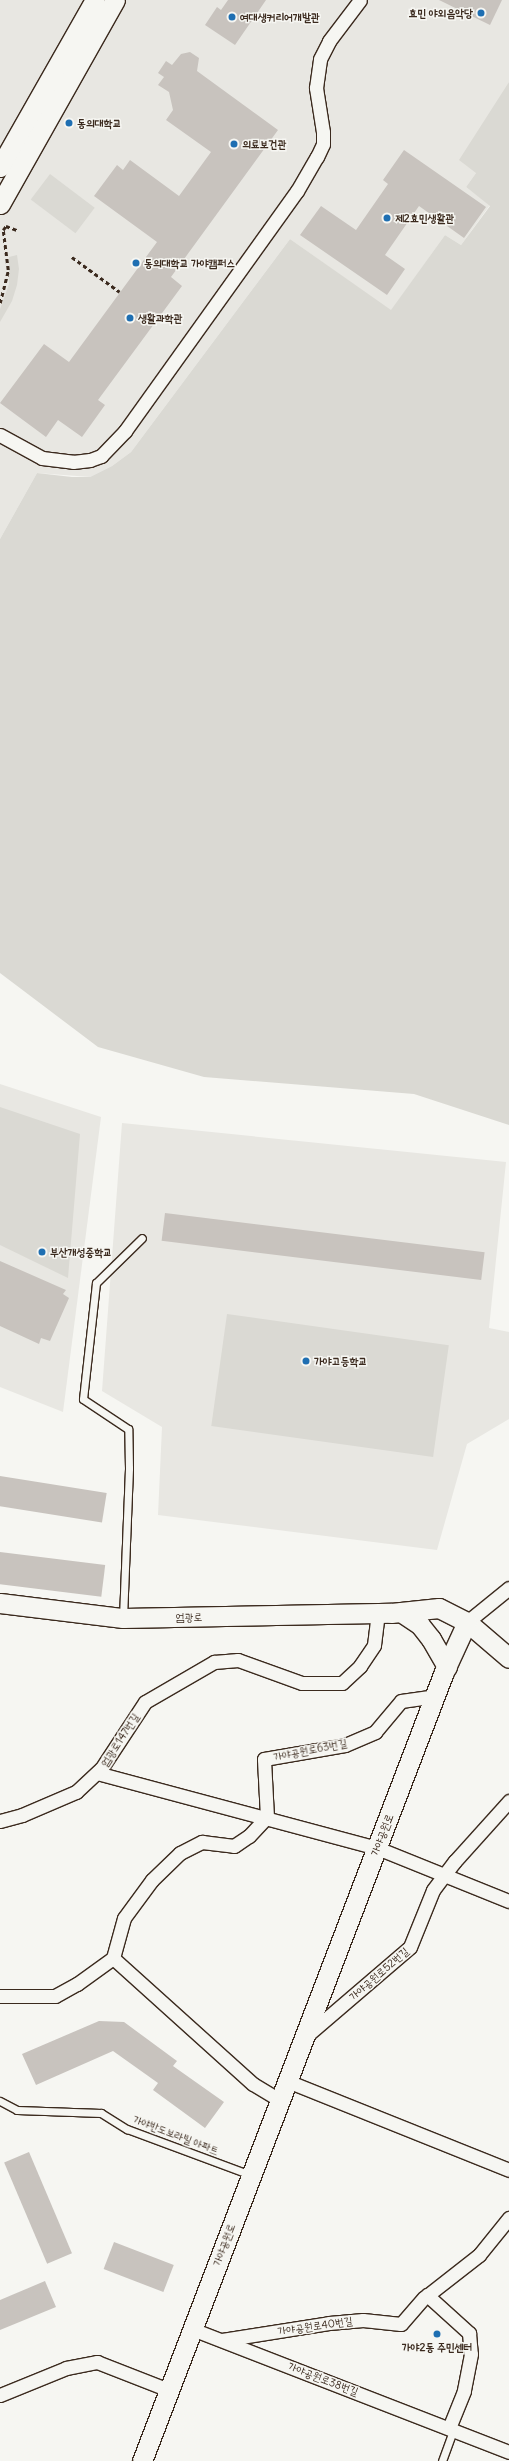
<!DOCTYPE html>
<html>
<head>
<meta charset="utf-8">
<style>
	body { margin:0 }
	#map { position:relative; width:509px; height:2461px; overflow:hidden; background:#f6f6f2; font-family:Delius,"Poor Story",sans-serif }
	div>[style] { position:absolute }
	.built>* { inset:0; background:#e8e7e2 }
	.green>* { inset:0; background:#dad9d3; transform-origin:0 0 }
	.building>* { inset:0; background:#c8c3be; transform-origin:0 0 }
	.path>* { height:2.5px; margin-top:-1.25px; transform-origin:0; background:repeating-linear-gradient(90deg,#3b2a1e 0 4px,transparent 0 7px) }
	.roads { filter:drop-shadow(1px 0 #3b2a1e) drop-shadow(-1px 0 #3b2a1e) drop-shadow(0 1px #3b2a1e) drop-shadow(0 -1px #3b2a1e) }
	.lane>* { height:7px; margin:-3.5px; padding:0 3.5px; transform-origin:3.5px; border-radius:3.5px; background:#f6f6f2 }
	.street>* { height:13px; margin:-6.5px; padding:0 6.5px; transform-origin:6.5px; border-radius:6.5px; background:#f6f6f2 }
	.secondary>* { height:19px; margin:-9.5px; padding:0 9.5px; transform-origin:9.5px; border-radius:9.5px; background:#f6f6f2 }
	.dots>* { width:11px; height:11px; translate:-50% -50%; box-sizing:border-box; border:2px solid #f6f6f2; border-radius:50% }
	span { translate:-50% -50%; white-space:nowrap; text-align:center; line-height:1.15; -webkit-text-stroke:3px #f6f6f2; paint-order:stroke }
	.poi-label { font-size:11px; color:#3b2a1e; font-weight:700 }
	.right { translate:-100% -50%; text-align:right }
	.left { translate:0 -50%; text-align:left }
	.street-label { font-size:11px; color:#3b2a1e }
</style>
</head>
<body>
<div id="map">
	<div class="built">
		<div style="clip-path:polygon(0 0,509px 0,509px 82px,476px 173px,466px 187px,490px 205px,461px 245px,445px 235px,391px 311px,290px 239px,131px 452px,112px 466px,90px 477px,37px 473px,0 539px)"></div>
		<div style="clip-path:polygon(0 1084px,101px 1117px,63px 1412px,0 1387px)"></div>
		<div style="clip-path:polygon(122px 1123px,506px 1162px,489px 1328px,509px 1332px,509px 1419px,467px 1444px,437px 1550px,158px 1515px,162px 1427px,102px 1391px)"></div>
	</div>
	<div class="green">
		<div style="clip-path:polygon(509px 82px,509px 1125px,414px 1094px,204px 1077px,98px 1047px,0 973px,0 539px,37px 473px,72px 477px,90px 477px,112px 466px,131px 452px,290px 239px,391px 310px,445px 235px,461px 245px,490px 206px,466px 187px,476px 173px,459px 160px)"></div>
		<div style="left:50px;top:174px;width:56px;height:32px;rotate:37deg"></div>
		<div style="clip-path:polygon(17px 255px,19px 269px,17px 285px,12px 301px,0 322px,0 309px,9px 284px,9px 257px)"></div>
		<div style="clip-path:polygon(0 1107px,80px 1134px,68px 1278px,0 1245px)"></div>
		<div style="left:227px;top:1314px;width:224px;height:113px;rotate:8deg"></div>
	</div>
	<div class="building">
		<div style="clip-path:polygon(228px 0,266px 0,235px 45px,205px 25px,217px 7px,221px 10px)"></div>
		<div style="clip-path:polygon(439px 0,502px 0,490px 25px)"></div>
		<div style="clip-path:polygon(190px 52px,199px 58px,197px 71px,278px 130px,171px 277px,182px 286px,98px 400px,105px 405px,82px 437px,58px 420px,46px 437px,0 403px,44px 344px,69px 362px,157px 242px,94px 196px,117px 165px,123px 170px,130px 160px,179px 196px,211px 152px,166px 120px,173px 110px,169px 92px,158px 85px,164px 77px,158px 73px,166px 61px,172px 65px,181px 54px)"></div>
		<div style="clip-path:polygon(404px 150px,486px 207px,464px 238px,419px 206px,385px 255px,405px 269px,387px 295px,300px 235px,321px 206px,356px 230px,388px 184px,383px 180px)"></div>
		<div style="left:165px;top:1213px;width:322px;height:28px;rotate:7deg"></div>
		<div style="clip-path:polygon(0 1261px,66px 1290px,63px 1294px,69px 1298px,50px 1341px,41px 1338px,39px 1344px,0 1326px)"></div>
		<div style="left:0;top:1476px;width:108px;height:30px;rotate:9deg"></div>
		<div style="left:0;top:1552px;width:106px;height:32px;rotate:7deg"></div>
		<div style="clip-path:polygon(99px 2021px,124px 2022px,177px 2061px,173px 2066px,224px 2102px,205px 2128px,153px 2090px,158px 2083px,113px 2051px,36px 2085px,22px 2054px)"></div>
		<div style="left:29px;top:2152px;width:110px;height:27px;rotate:67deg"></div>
		<div style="left:114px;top:2242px;width:64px;height:29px;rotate:21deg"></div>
		<div style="clip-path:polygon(45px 2281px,56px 2307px,0 2330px,0 2300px)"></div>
	</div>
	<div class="path">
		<div style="left:72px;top:257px;width:59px;rotate:36.1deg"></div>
		<div style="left:0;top:303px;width:34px;rotate:-76deg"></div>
		<div style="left:8px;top:270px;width:40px;rotate:-97.1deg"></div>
		<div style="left:3px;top:230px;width:5px;rotate:-53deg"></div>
		<div style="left:6px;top:226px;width:12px;rotate:20deg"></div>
	</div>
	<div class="roads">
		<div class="lane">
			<div style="left:123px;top:1618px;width:150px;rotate:-87.7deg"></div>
			<div style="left:129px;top:1468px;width:39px;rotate:-91deg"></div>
			<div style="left:128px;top:1429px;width:54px;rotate:-146.3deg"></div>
			<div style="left:83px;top:1399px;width:117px;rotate:-83.6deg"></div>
			<div style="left:96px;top:1283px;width:64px;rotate:-44.4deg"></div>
			<div style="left:0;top:2101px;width:19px;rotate:28deg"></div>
			<div style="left:17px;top:2110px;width:84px;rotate:2deg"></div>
			<div style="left:101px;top:2113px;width:31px;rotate:32deg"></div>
			<div style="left:127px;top:2129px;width:132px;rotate:20.4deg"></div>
			<div style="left:442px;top:2461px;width:33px;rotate:-70deg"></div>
		</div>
		<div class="street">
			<div style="left:0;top:435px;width:48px;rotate:28.7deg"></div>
			<div style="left:42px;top:458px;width:31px;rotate:7deg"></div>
			<div style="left:73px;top:462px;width:17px;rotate:-7deg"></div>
			<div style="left:90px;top:460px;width:12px;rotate:-20deg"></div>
			<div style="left:101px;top:456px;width:35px;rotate:-46deg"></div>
			<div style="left:125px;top:431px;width:295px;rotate:-54.4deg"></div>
			<div style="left:297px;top:191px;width:39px;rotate:-60deg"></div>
			<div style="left:317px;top:157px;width:14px;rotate:-65deg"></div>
			<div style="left:323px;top:144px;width:12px;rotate:-90deg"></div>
			<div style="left:323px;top:132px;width:45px;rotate:-99deg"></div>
			<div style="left:316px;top:88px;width:29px;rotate:-82deg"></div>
			<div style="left:320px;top:59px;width:20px;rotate:-63deg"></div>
			<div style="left:329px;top:41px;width:51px;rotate:-52.9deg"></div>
			<div style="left:467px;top:1622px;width:54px;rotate:-39deg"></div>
			<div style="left:97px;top:1773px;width:290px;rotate:15deg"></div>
			<div style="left:377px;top:1848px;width:142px;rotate:21.9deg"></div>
			<div style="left:0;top:1821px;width:23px;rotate:-15deg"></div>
			<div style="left:22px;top:1815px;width:59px;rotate:-23.1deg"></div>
			<div style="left:76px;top:1792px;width:34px;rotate:-43deg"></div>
			<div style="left:101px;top:1769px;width:80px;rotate:-56.7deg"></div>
			<div style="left:145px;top:1702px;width:80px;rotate:-30.1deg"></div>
			<div style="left:214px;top:1662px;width:24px;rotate:-5deg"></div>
			<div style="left:238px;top:1660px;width:68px;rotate:19.8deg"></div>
			<div style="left:302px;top:1683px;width:40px"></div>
			<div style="left:342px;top:1683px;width:25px;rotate:-43deg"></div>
			<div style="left:360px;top:1666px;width:25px;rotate:-56deg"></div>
			<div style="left:374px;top:1645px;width:31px;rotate:-83deg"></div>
			<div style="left:113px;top:1958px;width:188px;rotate:42deg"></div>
			<div style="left:253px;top:2084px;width:31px;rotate:31deg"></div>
			<div style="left:0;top:1996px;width:55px"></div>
			<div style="left:55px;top:1996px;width:25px;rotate:-29deg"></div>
			<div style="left:77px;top:1984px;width:44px;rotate:-35.8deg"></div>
			<div style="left:113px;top:1958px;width:41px;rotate:-74.6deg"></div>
			<div style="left:124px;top:1918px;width:47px;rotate:-53.6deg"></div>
			<div style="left:152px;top:1880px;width:39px;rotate:-44deg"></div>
			<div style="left:180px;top:1853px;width:25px;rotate:-27deg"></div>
			<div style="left:202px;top:1842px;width:32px;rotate:7deg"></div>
			<div style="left:234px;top:1846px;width:18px;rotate:-34deg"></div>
			<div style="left:249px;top:1836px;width:26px;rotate:-47deg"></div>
			<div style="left:267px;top:1817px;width:58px;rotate:-93deg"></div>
			<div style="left:264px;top:1759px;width:82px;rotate:-9.8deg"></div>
			<div style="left:345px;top:1745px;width:33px;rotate:-23deg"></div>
			<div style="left:375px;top:1732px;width:40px;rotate:-50deg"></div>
			<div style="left:401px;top:1701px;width:34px;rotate:-8deg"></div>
			<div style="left:305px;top:2037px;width:138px;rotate:-40.6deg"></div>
			<div style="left:410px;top:1947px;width:61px;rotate:-68deg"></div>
			<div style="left:433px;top:1890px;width:36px;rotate:-53deg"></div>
			<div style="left:455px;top:1861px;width:81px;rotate:-48deg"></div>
			<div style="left:287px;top:2081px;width:239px;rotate:21.8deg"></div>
			<div style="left:427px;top:2295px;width:57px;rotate:42.1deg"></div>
			<div style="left:469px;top:2333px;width:21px;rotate:85deg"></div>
			<div style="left:471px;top:2354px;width:38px;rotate:101deg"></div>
			<div style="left:464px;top:2391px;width:40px;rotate:112deg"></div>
			<div style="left:192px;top:2329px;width:340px;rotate:21.2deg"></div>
			<div style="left:222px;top:2340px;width:108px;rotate:-9deg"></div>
			<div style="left:329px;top:2323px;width:34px;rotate:-5deg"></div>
			<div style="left:363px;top:2320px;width:38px;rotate:6deg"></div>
			<div style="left:401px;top:2324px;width:35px;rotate:-49deg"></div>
			<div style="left:424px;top:2298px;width:70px;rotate:-38deg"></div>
			<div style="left:479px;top:2255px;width:48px;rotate:-51deg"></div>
			<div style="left:0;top:2395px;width:71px;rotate:-22.2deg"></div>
			<div style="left:66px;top:2368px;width:32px;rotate:-11deg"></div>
			<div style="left:97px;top:2362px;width:77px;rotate:21.3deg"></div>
		</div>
		<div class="secondary">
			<div style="left:0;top:167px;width:192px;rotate:-60.4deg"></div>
			<div style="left:0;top:204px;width:234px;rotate:-60.6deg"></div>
			<div style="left:0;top:1603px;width:124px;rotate:7deg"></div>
			<div style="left:123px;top:1618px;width:268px;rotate:-1.1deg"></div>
			<div style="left:391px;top:1613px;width:48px;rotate:-5.9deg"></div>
			<div style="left:439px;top:1608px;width:31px;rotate:27deg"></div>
			<div style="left:467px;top:1622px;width:55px;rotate:40.6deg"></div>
			<div style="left:401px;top:1612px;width:23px;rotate:34deg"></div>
			<div style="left:420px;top:1625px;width:18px;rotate:52deg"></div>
			<div style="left:431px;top:1639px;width:32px;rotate:60deg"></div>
			<div style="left:142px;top:2461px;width:845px;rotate:-69.06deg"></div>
			<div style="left:444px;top:1672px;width:55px;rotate:-65.3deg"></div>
		</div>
	</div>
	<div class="dots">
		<div style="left:481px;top:13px;background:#1f6fb2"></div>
		<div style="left:232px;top:17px;background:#1f6fb2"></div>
		<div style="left:69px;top:123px;background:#1f6fb2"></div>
		<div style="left:234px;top:144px;background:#1f6fb2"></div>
		<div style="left:387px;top:218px;background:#1f6fb2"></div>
		<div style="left:136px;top:263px;background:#1f6fb2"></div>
		<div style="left:130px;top:318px;background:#1f6fb2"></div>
		<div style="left:42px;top:1252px;background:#1f6fb2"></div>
		<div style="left:306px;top:1361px;background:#1f6fb2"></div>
		<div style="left:437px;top:2334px;background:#1f6fb2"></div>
	</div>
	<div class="poi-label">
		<span class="right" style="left:473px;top:13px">효민 야외음악당</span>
		<span class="left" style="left:240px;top:17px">여대생커리어개발관</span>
		<span class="left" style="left:77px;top:123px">동의대학교</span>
		<span class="left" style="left:242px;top:144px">의료보건관</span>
		<span class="left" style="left:395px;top:218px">제2효민생활관</span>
		<span class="left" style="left:144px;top:263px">동의대학교 가야캠퍼스</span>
		<span class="left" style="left:138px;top:318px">생활과학관</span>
		<span class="left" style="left:50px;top:1252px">부산개성중학교</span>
		<span class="left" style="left:314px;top:1361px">가야고등학교</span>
		<span style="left:437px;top:2347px">가야2동 주민센터</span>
	</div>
	<div class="street-label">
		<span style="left:189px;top:1617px">엄광로</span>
		<span style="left:120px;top:1740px;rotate:-57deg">엄광로147번길</span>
		<span style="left:310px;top:1750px;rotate:-11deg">가야공원로63번길</span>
		<span style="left:382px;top:1835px;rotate:-69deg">가야공원로</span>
		<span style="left:379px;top:1974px;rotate:-41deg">가야공원로52번길</span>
		<span style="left:176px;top:2135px;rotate:21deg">가야반도보라빌 아파트</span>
		<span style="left:224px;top:2245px;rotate:-69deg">가야공원로</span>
		<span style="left:315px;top:2326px;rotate:-8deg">가야공원로40번길</span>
		<span style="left:323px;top:2379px;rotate:21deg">가야공원로38번길</span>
	</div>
</div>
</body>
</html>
